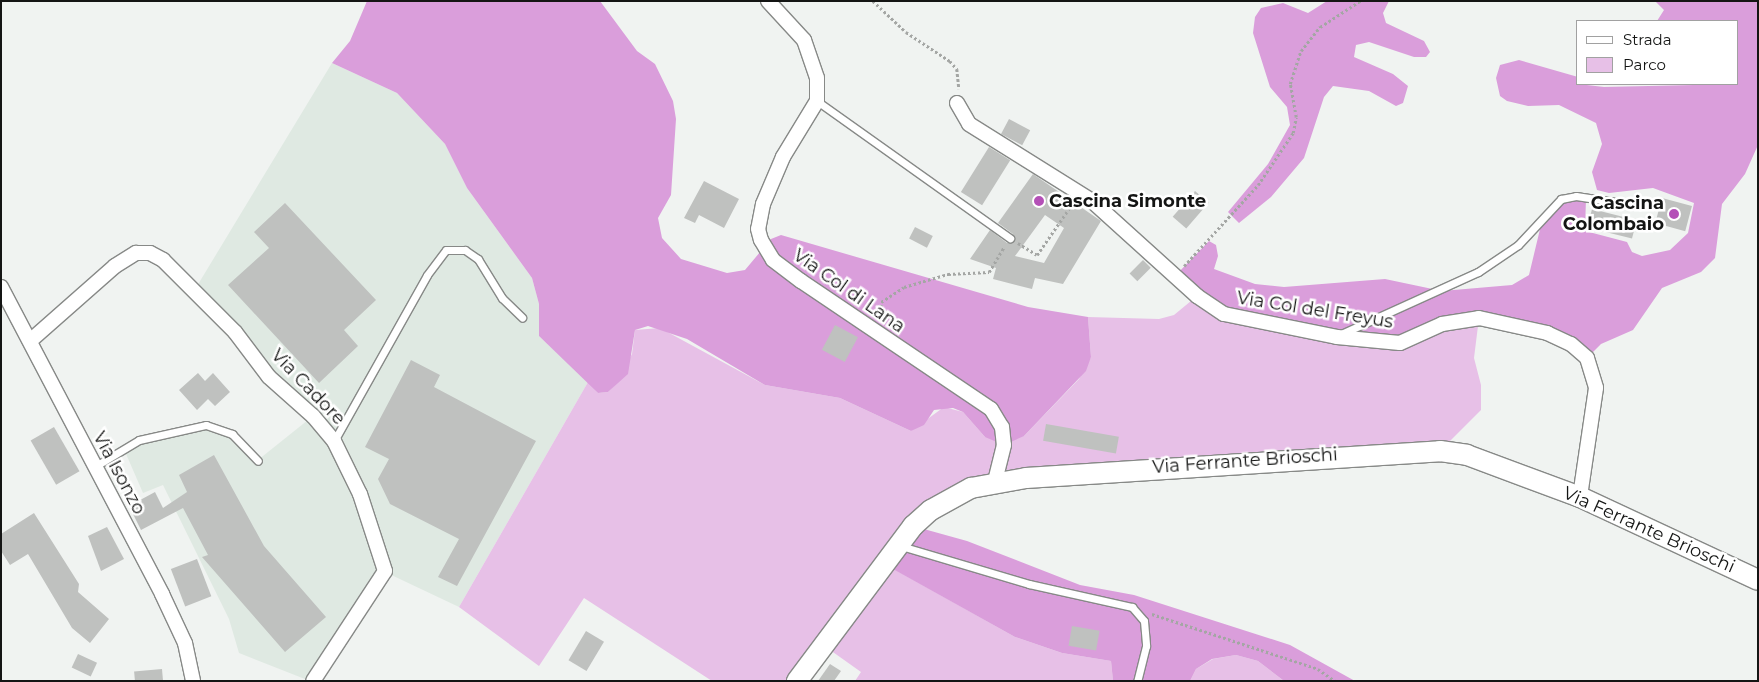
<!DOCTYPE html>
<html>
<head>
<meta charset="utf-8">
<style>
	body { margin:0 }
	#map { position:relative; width:1759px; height:682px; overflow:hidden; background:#f0f3f1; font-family:Montserrat,sans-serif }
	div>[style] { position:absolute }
	.built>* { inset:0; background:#dfe9e2 }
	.green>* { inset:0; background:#e7c0e7 }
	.forest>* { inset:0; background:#da9edb }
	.building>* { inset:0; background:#bfc1bf; transform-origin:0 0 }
	.path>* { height:2.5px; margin-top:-1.25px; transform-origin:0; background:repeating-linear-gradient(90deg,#a4a6a4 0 2.5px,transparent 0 5px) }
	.roads { filter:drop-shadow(1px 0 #878987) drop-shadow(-1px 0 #878987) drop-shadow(0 1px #878987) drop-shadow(0 -1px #878987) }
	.lane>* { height:7px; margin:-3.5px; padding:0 3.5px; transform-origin:3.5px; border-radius:3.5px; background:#fff }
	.street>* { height:14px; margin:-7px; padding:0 7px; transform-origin:7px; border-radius:7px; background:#fff }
	.secondary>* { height:20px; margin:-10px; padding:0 10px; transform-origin:10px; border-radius:10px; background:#fff }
	.dots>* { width:14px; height:14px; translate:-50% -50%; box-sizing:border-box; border:2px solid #fff; border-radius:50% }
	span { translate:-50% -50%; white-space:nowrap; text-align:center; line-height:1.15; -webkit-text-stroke:5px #fff; paint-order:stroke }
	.poi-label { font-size:18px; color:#141514; font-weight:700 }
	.left { translate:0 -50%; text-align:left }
	.right { translate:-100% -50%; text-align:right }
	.street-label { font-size:18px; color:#141514 }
	.frame { position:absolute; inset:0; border:2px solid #141514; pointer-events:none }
	.legend { position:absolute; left:1576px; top:20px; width:162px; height:65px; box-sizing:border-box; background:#fff; border:1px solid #a1a1a1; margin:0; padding:6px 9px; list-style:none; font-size:15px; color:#141514 }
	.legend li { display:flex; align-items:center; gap:10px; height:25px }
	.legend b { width:25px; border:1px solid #a1a1a1 }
</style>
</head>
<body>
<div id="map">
	<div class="built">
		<div style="clip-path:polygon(332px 63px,397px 93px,445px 144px,467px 188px,532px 278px,539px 304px,539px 336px,588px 382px,459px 607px,385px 572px,310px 681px,239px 653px,229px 619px,163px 485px,143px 493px,123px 447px,195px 426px,232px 434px,258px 460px,313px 416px,194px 291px)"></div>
	</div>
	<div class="green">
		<div style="clip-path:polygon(1197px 296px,1479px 318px,1474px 358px,1481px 385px,1481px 410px,1440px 451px,1073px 474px,951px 497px,885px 564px,1015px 637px,1062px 653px,1111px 661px,1113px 681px,855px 681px,861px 672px,823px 645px,797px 681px,712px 681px,584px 598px,539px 666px,459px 607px,588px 382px,598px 393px,608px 392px,615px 385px,632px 354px,635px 330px,660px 328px,765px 385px,840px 398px,911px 431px,944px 407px,963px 412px,985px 437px,1024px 436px,1079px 379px,1091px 357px,1088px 317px,1159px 319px,1174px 315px)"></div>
		<div style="clip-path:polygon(1236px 655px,1258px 661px,1284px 681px,1190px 681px,1196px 669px,1213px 659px)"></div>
	</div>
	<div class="forest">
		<div style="clip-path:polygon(367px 1px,600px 1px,637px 51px,655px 64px,673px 101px,676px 119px,671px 195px,658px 218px,662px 238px,681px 259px,727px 273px,745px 270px,771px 239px,781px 235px,1028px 307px,1088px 317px,1091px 357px,1086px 371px,1024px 436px,1004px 445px,985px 437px,963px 412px,953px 408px,934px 410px,924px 425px,911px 431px,840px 398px,765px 385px,687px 339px,648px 326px,635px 330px,628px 374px,608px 392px,598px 393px,539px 336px,539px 304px,532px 278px,467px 188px,445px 144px,397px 93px,332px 63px,350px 41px)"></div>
		<div style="clip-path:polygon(1327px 1px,1389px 1px,1383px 13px,1386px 23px,1424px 41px,1430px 52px,1426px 57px,1414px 57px,1369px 42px,1356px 45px,1354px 57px,1393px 74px,1408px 86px,1403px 103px,1396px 106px,1369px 91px,1333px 86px,1324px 97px,1304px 158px,1271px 197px,1239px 223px,1228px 212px,1268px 164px,1290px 125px,1287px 107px,1270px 87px,1253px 33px,1255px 17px,1261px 8px,1283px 3px,1308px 13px)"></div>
		<div style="clip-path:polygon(1655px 1px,1758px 1px,1758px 145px,1745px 174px,1722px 204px,1715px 258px,1701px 272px,1662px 288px,1633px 330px,1601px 344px,1587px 358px,1571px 344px,1479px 318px,1400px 343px,1224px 314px,1175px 276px,1209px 241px,1216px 245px,1218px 256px,1214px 269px,1255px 284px,1284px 287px,1385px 279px,1442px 291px,1512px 285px,1529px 275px,1541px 225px,1564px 199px,1586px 199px,1585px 229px,1589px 232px,1627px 242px,1632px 252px,1642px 256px,1670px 250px,1688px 233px,1694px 203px,1653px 188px,1609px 193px,1597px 190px,1592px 172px,1602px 144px,1596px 123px,1559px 105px,1528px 106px,1507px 101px,1500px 96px,1496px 78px,1500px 65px,1519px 60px,1578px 77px,1578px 84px,1604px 87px,1738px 84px,1738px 21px,1657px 21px,1664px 10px)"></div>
		<div style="clip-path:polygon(913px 526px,967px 541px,1080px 585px,1134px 595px,1290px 645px,1355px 681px,1284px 681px,1258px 661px,1236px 655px,1212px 659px,1196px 669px,1190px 681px,1113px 681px,1111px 661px,1062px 653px,1015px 637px,884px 564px)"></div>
	</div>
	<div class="building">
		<div style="left:1009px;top:119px;width:24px;height:17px;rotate:28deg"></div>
		<div style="left:989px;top:147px;width:25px;height:53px;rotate:32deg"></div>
		<div style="clip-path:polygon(evenodd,1033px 174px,1101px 221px,1063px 284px,1035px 278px,1032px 289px,993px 279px,996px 268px,970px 259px,990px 230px,1007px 243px,1014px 241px,1013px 234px,998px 223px,1033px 174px,1045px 215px,1064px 228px,1044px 263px,1015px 256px,1045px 215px)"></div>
		<div style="clip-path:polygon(704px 181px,739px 199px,724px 228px,699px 215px,695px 223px,684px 218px)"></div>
		<div style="left:1195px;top:191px;width:18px;height:34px;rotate:41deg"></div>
		<div style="left:1662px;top:198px;width:31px;height:26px;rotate:15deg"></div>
		<div style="clip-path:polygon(285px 203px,376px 300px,344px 330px,358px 346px,319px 383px,228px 285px,269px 248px,254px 232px)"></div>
		<div style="left:1592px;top:209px;width:46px;height:19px;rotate:14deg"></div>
		<div style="left:915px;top:227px;width:20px;height:13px;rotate:27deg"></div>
		<div style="left:1143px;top:260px;width:11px;height:19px;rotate:45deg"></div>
		<div style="left:835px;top:325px;width:26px;height:28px;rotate:28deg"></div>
		<div style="clip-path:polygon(411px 360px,440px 375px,434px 387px,536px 441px,457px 586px,438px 577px,459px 539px,390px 504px,378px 479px,389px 459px,365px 447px)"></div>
		<div style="clip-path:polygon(198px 373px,205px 381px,213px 373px,230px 392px,215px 406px,208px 399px,197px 410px,179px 390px)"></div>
		<div style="left:1046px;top:424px;width:74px;height:17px;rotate:10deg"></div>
		<div style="left:54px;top:427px;width:51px;height:27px;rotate:60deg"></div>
		<div style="clip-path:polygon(214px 455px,264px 546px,326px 617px,285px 652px,202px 557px,208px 555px,183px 508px,141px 530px,129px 506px,155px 492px,163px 508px,187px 492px,179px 475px)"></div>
		<div style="clip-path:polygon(34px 513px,79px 584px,78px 592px,109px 619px,90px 643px,72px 628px,28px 554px,10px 565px,1px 551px,1px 534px)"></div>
		<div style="clip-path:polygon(107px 527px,124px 559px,101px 571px,88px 536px)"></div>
		<div style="left:197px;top:559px;width:40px;height:28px;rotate:69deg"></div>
		<div style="left:1072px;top:626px;width:28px;height:20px;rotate:10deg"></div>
		<div style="left:586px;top:631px;width:21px;height:34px;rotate:31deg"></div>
		<div style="left:78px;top:654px;width:21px;height:15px;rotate:25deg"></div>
		<div style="clip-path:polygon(830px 664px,841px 671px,834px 681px,818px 681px)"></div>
		<div style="left:162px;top:669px;width:12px;height:28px;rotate:85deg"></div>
	</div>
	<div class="path">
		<div style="left:873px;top:1px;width:45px;rotate:43.2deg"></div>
		<div style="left:906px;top:32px;width:53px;rotate:33.4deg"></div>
		<div style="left:950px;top:61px;width:11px;rotate:49deg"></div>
		<div style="left:957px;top:69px;width:20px;rotate:84deg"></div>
		<div style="left:1018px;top:243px;width:22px;rotate:32deg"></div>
		<div style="left:1037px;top:255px;width:62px;rotate:-55.5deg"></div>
		<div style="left:1184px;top:266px;width:110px;rotate:-47.6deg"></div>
		<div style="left:1258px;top:185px;width:63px;rotate:-56.1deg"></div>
		<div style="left:1293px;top:133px;width:16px;rotate:-79deg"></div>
		<div style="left:1296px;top:117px;width:34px;rotate:-100deg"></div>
		<div style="left:1290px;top:84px;width:35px;rotate:-72deg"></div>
		<div style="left:1301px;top:51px;width:31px;rotate:-52deg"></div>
		<div style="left:1320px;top:27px;width:48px;rotate:-33deg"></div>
		<div style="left:881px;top:317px;width:15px;rotate:-90deg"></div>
		<div style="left:881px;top:302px;width:27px;rotate:-33deg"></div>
		<div style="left:904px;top:287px;width:46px;rotate:-16.5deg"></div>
		<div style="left:948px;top:274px;width:41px;rotate:-2.8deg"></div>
		<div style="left:989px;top:272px;width:29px;rotate:-59deg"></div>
		<div style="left:1152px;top:614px;width:175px;rotate:18.3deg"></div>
		<div style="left:1318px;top:669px;width:21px;rotate:35deg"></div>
	</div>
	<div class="roads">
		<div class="lane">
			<div style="left:817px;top:101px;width:237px;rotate:35.4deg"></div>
			<div style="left:1339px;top:335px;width:153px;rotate:-24.4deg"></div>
			<div style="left:1478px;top:272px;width:48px;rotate:-34deg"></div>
			<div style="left:1518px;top:245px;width:63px;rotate:-46.9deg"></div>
			<div style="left:1561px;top:199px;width:15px;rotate:-11deg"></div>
			<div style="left:1576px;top:196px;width:53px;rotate:8.7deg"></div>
			<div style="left:334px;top:441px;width:190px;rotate:-60.7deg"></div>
			<div style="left:427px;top:275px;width:31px;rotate:-53deg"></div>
			<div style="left:446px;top:250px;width:19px"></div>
			<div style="left:465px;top:250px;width:16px;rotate:35deg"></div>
			<div style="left:478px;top:259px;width:46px;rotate:58.4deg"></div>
			<div style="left:502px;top:298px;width:28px;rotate:44deg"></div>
			<div style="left:94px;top:467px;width:52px;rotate:-31deg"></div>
			<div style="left:139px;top:440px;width:69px;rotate:-12.6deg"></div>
			<div style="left:206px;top:425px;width:28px;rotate:19deg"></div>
			<div style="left:232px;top:434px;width:37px;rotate:46deg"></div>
			<div style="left:901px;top:546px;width:134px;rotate:16.5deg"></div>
			<div style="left:1029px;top:584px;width:106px;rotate:12.6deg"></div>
			<div style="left:1132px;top:607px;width:18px;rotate:49deg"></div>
			<div style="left:1144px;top:621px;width:25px;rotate:85deg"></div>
			<div style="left:1146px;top:646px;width:36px;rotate:104deg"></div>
		</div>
		<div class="street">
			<div style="left:768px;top:1px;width:53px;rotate:47.3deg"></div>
			<div style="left:804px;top:40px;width:40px;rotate:71.1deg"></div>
			<div style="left:817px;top:78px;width:23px;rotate:90deg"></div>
			<div style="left:817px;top:101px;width:66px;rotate:121.3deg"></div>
			<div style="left:783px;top:157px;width:51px;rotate:113.1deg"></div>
			<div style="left:763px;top:204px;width:25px;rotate:101deg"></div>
			<div style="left:758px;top:229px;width:11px;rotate:75deg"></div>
			<div style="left:761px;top:240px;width:23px;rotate:59deg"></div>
			<div style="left:773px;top:260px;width:35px;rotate:37deg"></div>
			<div style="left:801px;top:281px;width:229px;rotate:34deg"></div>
			<div style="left:991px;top:409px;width:21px;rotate:59deg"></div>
			<div style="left:1002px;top:427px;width:18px;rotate:84deg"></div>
			<div style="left:1004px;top:445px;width:38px;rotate:104deg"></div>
			<div style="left:957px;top:103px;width:24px;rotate:60deg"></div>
			<div style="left:969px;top:124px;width:145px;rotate:32deg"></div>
			<div style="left:1092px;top:201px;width:142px;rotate:42.1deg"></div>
			<div style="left:1197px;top:296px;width:32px;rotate:34deg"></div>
			<div style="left:1224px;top:314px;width:115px;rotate:11.5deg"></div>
			<div style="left:1337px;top:337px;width:63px;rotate:5.4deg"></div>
			<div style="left:1400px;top:343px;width:46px;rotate:-24.3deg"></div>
			<div style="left:1442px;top:324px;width:37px;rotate:-9deg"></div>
			<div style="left:1479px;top:318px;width:70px;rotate:12.4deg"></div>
			<div style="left:1547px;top:333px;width:26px;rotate:25deg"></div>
			<div style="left:1571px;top:344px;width:21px;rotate:41deg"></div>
			<div style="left:1587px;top:358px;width:31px;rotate:73deg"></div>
			<div style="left:1596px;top:388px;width:110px;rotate:98.4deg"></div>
			<div style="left:1px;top:287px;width:347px;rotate:62.3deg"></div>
			<div style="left:162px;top:594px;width:54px;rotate:64.9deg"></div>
			<div style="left:185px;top:643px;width:39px;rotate:78deg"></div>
			<div style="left:30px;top:341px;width:113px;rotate:-41.4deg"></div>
			<div style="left:115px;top:266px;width:25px;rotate:-32deg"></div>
			<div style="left:136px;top:253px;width:14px"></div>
			<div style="left:150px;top:253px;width:15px;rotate:28deg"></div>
			<div style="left:163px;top:260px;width:102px;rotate:45deg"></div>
			<div style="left:235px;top:332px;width:56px;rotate:52.9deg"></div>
			<div style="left:269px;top:377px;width:59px;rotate:41.6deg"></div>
			<div style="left:313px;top:416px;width:33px;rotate:50deg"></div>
			<div style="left:334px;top:441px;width:59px;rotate:63.9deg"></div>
			<div style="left:360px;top:494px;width:81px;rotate:72deg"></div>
			<div style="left:385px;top:571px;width:131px;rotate:123.2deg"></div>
		</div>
		<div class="secondary">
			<div style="left:797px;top:681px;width:194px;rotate:-53.2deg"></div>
			<div style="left:913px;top:526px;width:24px;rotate:-42deg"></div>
			<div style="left:931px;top:510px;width:46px;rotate:-28.8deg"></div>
			<div style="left:971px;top:488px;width:56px;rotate:-10.3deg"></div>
			<div style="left:1026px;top:478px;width:415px;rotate:-3.7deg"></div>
			<div style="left:1440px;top:451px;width:27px;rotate:8deg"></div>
			<div style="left:1467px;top:455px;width:121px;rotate:20.4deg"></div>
			<div style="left:1580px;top:497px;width:196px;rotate:25deg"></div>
		</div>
	</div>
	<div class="dots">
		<div style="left:1039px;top:201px;background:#b450b7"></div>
		<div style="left:1674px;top:214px;background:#b450b7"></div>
	</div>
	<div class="poi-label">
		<span class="left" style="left:1049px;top:201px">Cascina Simonte</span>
		<span class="right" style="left:1664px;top:214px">Cascina<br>Colombaio</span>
	</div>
	<div class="street-label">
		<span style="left:849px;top:291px;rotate:35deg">Via Col di Lana</span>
		<span style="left:1315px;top:310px;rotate:9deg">Via Col del Freyus</span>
		<span style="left:308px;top:387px;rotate:46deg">Via Cadore</span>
		<span style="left:1245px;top:461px;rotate:-4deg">Via Ferrante Brioschi</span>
		<span style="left:119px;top:473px;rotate:62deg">Via Isonzo</span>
		<span style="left:1649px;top:530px;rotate:24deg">Via Ferrante Brioschi</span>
	</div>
	<div class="frame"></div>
	<ul class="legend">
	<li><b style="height:6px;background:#fff"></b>Strada</li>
	<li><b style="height:14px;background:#e7c0e7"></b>Parco</li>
	</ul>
</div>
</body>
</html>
